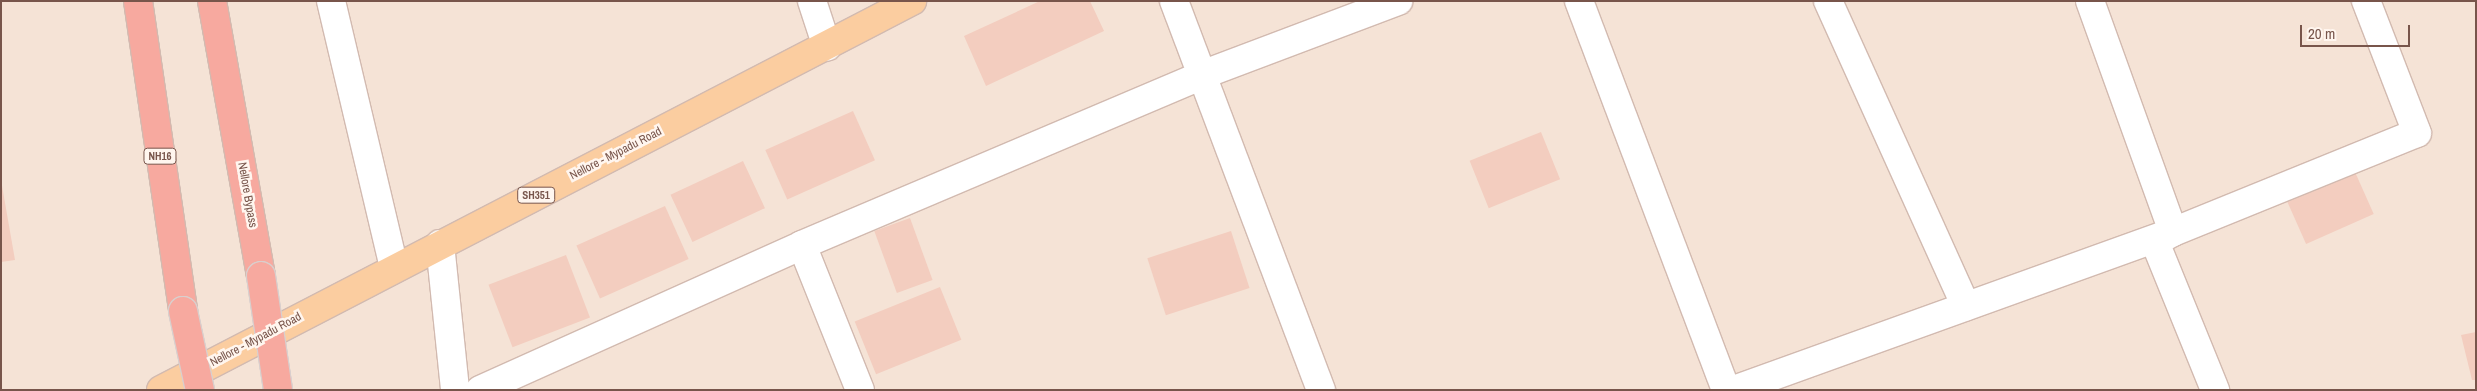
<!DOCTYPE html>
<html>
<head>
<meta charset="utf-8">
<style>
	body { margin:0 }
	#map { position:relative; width:2477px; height:391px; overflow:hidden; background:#fdf2e8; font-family:"Archivo Narrow",sans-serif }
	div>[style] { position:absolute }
	.residential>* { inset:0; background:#f5e3d6; transform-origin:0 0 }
	.building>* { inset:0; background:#f3cdbf; transform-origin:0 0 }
	.roads { filter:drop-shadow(1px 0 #d2bab0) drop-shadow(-1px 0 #d2bab0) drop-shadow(0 1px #d2bab0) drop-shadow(0 -1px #d2bab0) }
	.street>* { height:28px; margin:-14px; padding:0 14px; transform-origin:14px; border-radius:14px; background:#fff }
	.primary>* { height:28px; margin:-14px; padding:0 14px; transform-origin:14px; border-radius:14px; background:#fbcda0 }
	.highway>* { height:28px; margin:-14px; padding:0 14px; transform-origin:14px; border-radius:14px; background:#f7a99f }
	.bridges { filter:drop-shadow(1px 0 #d9cfcd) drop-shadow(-1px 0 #d9cfcd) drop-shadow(0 1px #d9cfcd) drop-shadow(0 -1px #d9cfcd) }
	.highway-bridge>* { height:28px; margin:-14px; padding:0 14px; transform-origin:14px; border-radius:14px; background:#f7a99f }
	span { translate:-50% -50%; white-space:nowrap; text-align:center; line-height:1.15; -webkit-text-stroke:5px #fff6ef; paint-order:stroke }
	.shield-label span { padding:1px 4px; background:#fff6ef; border:1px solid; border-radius:4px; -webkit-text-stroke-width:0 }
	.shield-label { font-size:11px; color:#78554b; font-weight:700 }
	.street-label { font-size:12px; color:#78554b }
	.frame { position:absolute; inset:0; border:2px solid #78554b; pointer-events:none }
	.scale { position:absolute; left:2300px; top:25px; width:110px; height:22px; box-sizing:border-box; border:2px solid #78554b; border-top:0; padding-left:6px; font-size:15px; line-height:18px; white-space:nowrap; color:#78554b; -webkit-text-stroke:4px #fff6ef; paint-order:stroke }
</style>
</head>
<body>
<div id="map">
	<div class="residential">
		<div style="left:1px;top:1px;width:2475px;height:389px"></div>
	</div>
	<div class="building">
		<div style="clip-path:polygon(1040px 1px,1090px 1px,1104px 31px,986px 86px,964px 36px)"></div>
		<div style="left:853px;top:111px;width:54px;height:96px;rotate:66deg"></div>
		<div style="left:1541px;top:132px;width:51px;height:77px;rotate:68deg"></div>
		<div style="left:743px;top:161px;width:52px;height:80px;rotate:65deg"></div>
		<div style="left:2355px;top:172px;width:46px;height:74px;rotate:66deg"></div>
		<div style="clip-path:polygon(1px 180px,15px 260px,1px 262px)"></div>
		<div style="left:665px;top:206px;width:58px;height:97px;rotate:66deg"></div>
		<div style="left:910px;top:218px;width:66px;height:38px;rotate:70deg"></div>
		<div style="left:1231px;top:231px;width:60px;height:88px;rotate:72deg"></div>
		<div style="left:566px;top:255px;width:67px;height:83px;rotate:69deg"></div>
		<div style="left:940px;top:287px;width:57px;height:92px;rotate:68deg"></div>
		<div style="clip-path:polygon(2476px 332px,2476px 380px,2472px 380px,2461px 335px)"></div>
	</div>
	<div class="roads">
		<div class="street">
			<div style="left:331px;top:1px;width:274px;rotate:76.7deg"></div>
			<div style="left:812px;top:1px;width:48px;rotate:71.9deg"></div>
			<div style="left:1174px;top:1px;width:416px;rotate:69.3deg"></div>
			<div style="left:1579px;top:1px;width:416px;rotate:69.3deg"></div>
			<div style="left:1828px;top:1px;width:335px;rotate:65.7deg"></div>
			<div style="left:2090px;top:1px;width:245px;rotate:70.2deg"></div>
			<div style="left:2173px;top:232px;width:21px;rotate:151deg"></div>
			<div style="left:2155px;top:242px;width:160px;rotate:67.9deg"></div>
			<div style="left:440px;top:244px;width:147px;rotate:84.1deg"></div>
			<div style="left:802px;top:245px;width:156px;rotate:68.2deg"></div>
			<div style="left:480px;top:390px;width:353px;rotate:-24.2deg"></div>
			<div style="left:802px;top:245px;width:435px;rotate:-23deg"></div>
			<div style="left:1202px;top:75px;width:210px;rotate:-20.7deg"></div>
			<div style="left:1734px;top:390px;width:467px;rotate:-19.8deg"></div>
			<div style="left:2173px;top:232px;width:263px;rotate:-22.1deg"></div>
			<div style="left:2417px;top:133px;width:142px;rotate:-111.1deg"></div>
		</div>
		<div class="primary">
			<div style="left:161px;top:390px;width:846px;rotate:-27.38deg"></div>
		</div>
		<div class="highway">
			<div style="left:138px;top:1px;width:313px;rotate:81.7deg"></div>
			<div style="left:212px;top:1px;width:279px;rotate:79.9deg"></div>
		</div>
	</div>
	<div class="bridges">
		<div class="highway-bridge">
			<div style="left:261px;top:276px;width:115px;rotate:81.5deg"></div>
			<div style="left:183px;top:311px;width:81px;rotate:77.9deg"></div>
		</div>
	</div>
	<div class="shield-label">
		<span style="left:160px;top:156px">NH16</span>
		<span style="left:536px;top:195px">SH351</span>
	</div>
	<div class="street-label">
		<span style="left:616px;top:154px;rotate:-27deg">Nellore - Mypadu Road</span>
		<span style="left:247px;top:195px;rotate:80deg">Nellore Bypass</span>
		<span style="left:256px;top:340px;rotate:-28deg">Nellore - Mypadu Road</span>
	</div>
	<div class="frame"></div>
	<div class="scale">20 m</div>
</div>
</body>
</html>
